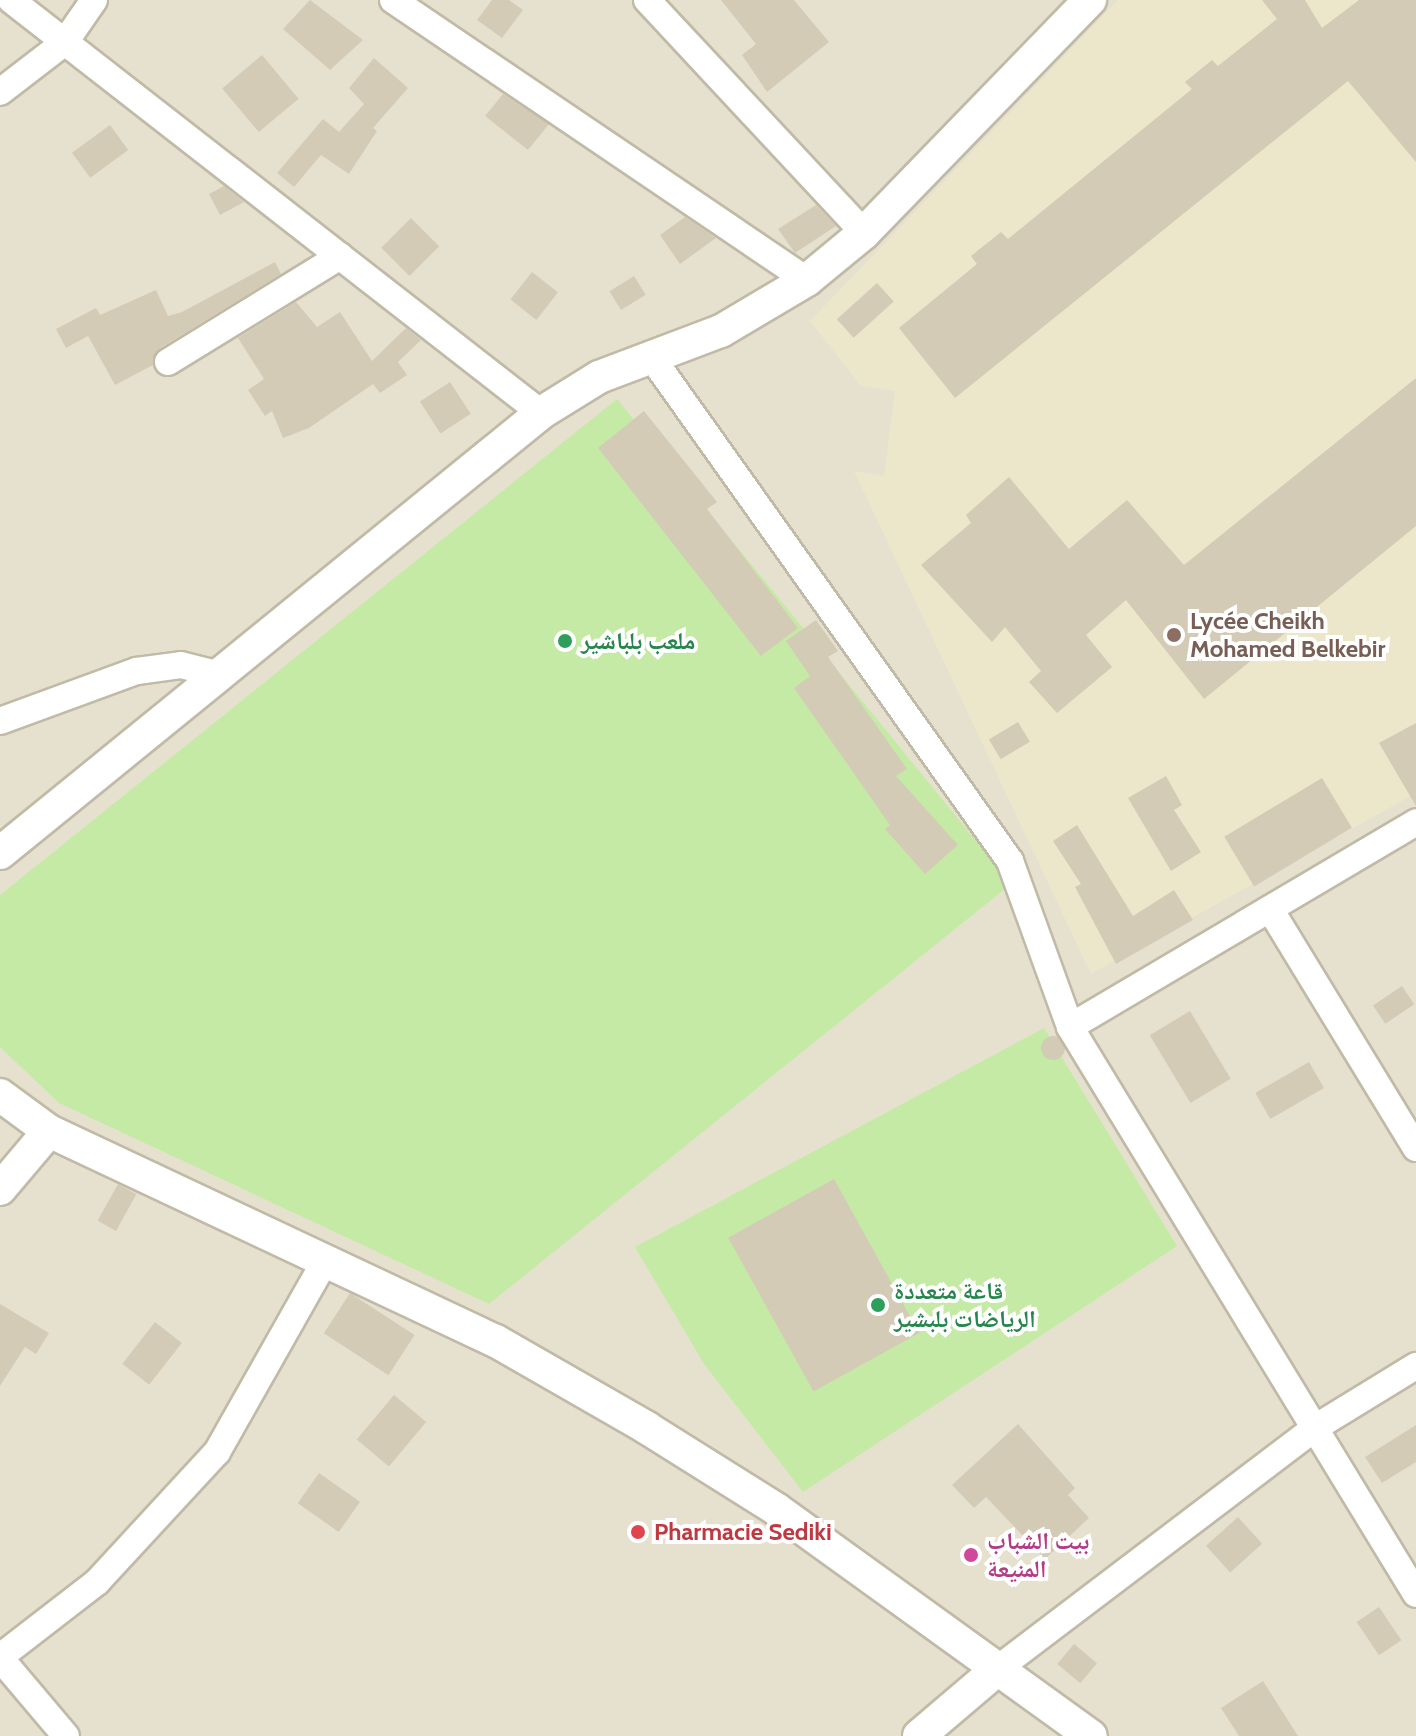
<!DOCTYPE html>
<html>
<head>
<meta charset="utf-8">
<style>
	body { margin:0 }
	#map { position:relative; width:1416px; height:1736px; overflow:hidden; background:#f2eee1; font-family:Cabin,"Noto Naskh Arabic",sans-serif }
	div>[style] { position:absolute }
	.residential>* { inset:0; background:#e6e1cf; transform-origin:0 0 }
	.education>* { inset:0; background:#ece6ca }
	.green>* { inset:0; background:#c5eaa6 }
	.building>* { inset:0; background:#d3cbb6; transform-origin:0 0 }
	.round { border-radius:50% }
	.roads { filter:drop-shadow(2px 0 #c0baa6) drop-shadow(-2px 0 #c0baa6) drop-shadow(0 2px #c0baa6) drop-shadow(0 -2px #c0baa6) }
	.minor>* { height:26px; margin:-13px; padding:0 13px; transform-origin:13px; border-radius:13px; background:#fff }
	.tertiary>* { height:32px; margin:-16px; padding:0 16px; transform-origin:16px; border-radius:16px; background:#fff }
	.dots>* { width:22px; height:22px; translate:-50% -50%; box-sizing:border-box; border:4px solid #fff; border-radius:50% }
	span { translate:-50% -50%; white-space:nowrap; text-align:center; line-height:1.15; -webkit-text-stroke:8px #fff; paint-order:stroke }
	.education-label { font-size:24px; color:#785e54; font-weight:700 }
	.left { translate:0 -50%; text-align:left }
	.leisure-label { font-size:24px; color:#27864d; font-weight:700 }
	.health-label { font-size:24px; color:#be3a42; font-weight:700 }
	.hotel-label { font-size:24px; color:#b23c85; font-weight:700 }
</style>
</head>
<body>
<div id="map">
	<div class="residential">
		<div style="left:0;top:0;width:1416px;height:1736px"></div>
	</div>
	<div class="education">
		<div style="clip-path:polygon(1118px 0,1416px 0,1416px 793px,1091px 974px,854px 471px,884px 476px,895px 391px,861px 386px,810px 321px)"></div>
	</div>
	<div class="green">
		<div style="clip-path:polygon(617px 399px,1011px 884px,489px 1304px,59px 1103px,0 1047px,0 895px)"></div>
		<div style="clip-path:polygon(1044px 1028px,1177px 1246px,803px 1492px,704px 1364px,635px 1247px)"></div>
	</div>
	<div class="building">
		<div style="clip-path:polygon(310px 0,363px 40px,330px 70px,283px 29px)"></div>
		<div style="clip-path:polygon(492px 0,509px 0,523px 10px,502px 38px,477px 20px)"></div>
		<div style="clip-path:polygon(721px 0,794px 0,829px 42px,767px 92px,742px 55px,756px 44px)"></div>
		<div style="clip-path:polygon(1262px 0,1305px 0,1322px 28px,1359px 0,1416px 0,1416px 162px,1348px 81px,955px 398px,899px 328px,977px 264px,971px 256px,1001px 232px,1008px 239px,1192px 89px,1185px 82px,1212px 60px,1218px 66px,1277px 19px)"></div>
		<div style="left:262px;top:55px;width:57px;height:52px;rotate:50deg"></div>
		<div style="clip-path:polygon(374px 58px,408px 88px,373px 128px,377px 131px,349px 174px,321px 155px,294px 187px,277px 173px,323px 119px,339px 132px,364px 104px,349px 88px)"></div>
		<div style="clip-path:polygon(503px 94px,549px 124px,528px 150px,485px 116px)"></div>
		<div style="left:110px;top:125px;width:31px;height:47px;rotate:54deg"></div>
		<div style="clip-path:polygon(224px 186px,244px 202px,220px 215px,209px 194px)"></div>
		<div style="clip-path:polygon(816px 205px,836px 226px,795px 253px,778px 229px)"></div>
		<div style="clip-path:polygon(685px 217px,716px 238px,680px 264px,660px 235px)"></div>
		<div style="left:411px;top:218px;width:40px;height:42px;rotate:45deg"></div>
		<div style="clip-path:polygon(275px 262px,281px 274px,160px 348px,153px 365px,115px 385px,88px 336px,66px 348px,56px 329px,96px 308px,100px 315px,156px 290px,168px 316px,182px 312px)"></div>
		<div style="left:532px;top:272px;width:33px;height:35px;rotate:38deg"></div>
		<div style="left:634px;top:276px;width:22px;height:29px;rotate:58deg"></div>
		<div style="left:877px;top:283px;width:25px;height:54px;rotate:48deg"></div>
		<div style="clip-path:polygon(296px 302px,317px 327px,340px 312px,372px 361px,406px 328px,421px 340px,398px 362px,407px 375px,380px 393px,373px 384px,309px 428px,283px 438px,272px 411px,265px 416px,248px 390px,264px 379px,238px 338px)"></div>
		<div style="clip-path:polygon(1416px 378px,1416px 526px,1204px 699px,1126px 600px,1086px 635px,1112px 667px,1057px 713px,1029px 682px,1041px 671px,1005px 627px,992px 642px,921px 565px,971px 523px,966px 515px,1009px 477px,1069px 549px,1127px 500px,1184px 565px)"></div>
		<div style="left:450px;top:382px;width:38px;height:36px;rotate:57deg"></div>
		<div style="clip-path:polygon(644px 411px,717px 502px,707px 509px,798px 628px,761px 656px,598px 448px)"></div>
		<div style="clip-path:polygon(816px 620px,838px 651px,828px 657px,907px 769px,896px 776px,958px 845px,925px 874px,885px 829px,890px 825px,794px 688px,810px 676px,786px 641px)"></div>
		<div style="left:1018px;top:722px;width:23px;height:34px;rotate:59deg"></div>
		<div style="clip-path:polygon(1416px 723px,1416px 806px,1379px 743px)"></div>
		<div style="clip-path:polygon(1166px 776px,1182px 805px,1174px 810px,1201px 852px,1171px 871px,1128px 798px)"></div>
		<div style="left:1322px;top:778px;width:58px;height:114px;rotate:59deg"></div>
		<div style="clip-path:polygon(1077px 825px,1133px 916px,1174px 890px,1193px 920px,1116px 964px,1075px 887px,1081px 884px,1053px 841px)"></div>
		<div style="left:1402px;top:986px;width:22px;height:35px;rotate:56deg"></div>
		<div style="left:1190px;top:1011px;width:79px;height:47px;rotate:59deg"></div>
		<div class="round" style="left:1041px;top:1036px;width:24px;height:24px"></div>
		<div style="left:1309px;top:1062px;width:30px;height:62px;rotate:60deg"></div>
		<div style="left:834px;top:1179px;width:176px;height:121px;rotate:61deg"></div>
		<div style="left:118px;top:1184px;width:21px;height:42px;rotate:29deg"></div>
		<div style="left:350px;top:1293px;width:77px;height:48px;rotate:33deg"></div>
		<div style="clip-path:polygon(0 1304px,49px 1333px,36px 1354px,25px 1347px,0 1386px)"></div>
		<div style="left:155px;top:1322px;width:34px;height:53px;rotate:38deg"></div>
		<div style="left:394px;top:1395px;width:42px;height:58px;rotate:40deg"></div>
		<div style="clip-path:polygon(1018px 1424px,1075px 1488px,1068px 1495px,1089px 1518px,1045px 1559px,986px 1497px,974px 1508px,952px 1485px)"></div>
		<div style="clip-path:polygon(1416px 1425px,1416px 1462px,1382px 1483px,1365px 1457px)"></div>
		<div style="left:319px;top:1473px;width:50px;height:37px;rotate:35deg"></div>
		<div style="left:1238px;top:1517px;width:36px;height:43px;rotate:48deg"></div>
		<div style="left:1379px;top:1607px;width:40px;height:27px;rotate:56deg"></div>
		<div style="left:1074px;top:1644px;width:30px;height:26px;rotate:40deg"></div>
		<div style="clip-path:polygon(1263px 1681px,1298px 1736px,1239px 1736px,1221px 1708px)"></div>
	</div>
	<div class="roads">
		<div class="minor">
			<div style="left:11px;top:0;width:672px;rotate:37.93deg"></div>
			<div style="left:393px;top:0;width:500px;rotate:34.1deg"></div>
			<div style="left:647px;top:0;width:318px;rotate:47deg"></div>
			<div style="left:0;top:92px;width:82px;rotate:-37.6deg"></div>
			<div style="left:65px;top:42px;width:51px;rotate:-55.4deg"></div>
			<div style="left:650px;top:355px;width:621px;rotate:54.57deg"></div>
			<div style="left:1010px;top:861px;width:177px;rotate:70.1deg"></div>
			<div style="left:1070px;top:1027px;width:664px;rotate:58.61deg"></div>
			<div style="left:168px;top:362px;width:202px;rotate:-31.6deg"></div>
			<div style="left:0;top:721px;width:146px;rotate:-20.1deg"></div>
			<div style="left:137px;top:671px;width:44px;rotate:-7.8deg"></div>
			<div style="left:181px;top:665px;width:40px;rotate:14.4deg"></div>
			<div style="left:1270px;top:909px;width:280px;rotate:58.6deg"></div>
			<div style="left:1070px;top:1027px;width:402px;rotate:-30.6deg"></div>
			<div style="left:0;top:1657px;width:123px;rotate:-37.7deg"></div>
			<div style="left:97px;top:1582px;width:177px;rotate:-47.3deg"></div>
			<div style="left:217px;top:1452px;width:222px;rotate:-60.5deg"></div>
			<div style="left:0;top:1658px;width:102px;rotate:49.8deg"></div>
			<div style="left:1000px;top:1667px;width:393px;rotate:-37.2deg"></div>
			<div style="left:1313px;top:1429px;width:121px;rotate:-31.5deg"></div>
		</div>
		<div class="tertiary">
			<div style="left:0;top:853px;width:697px;rotate:-39.12deg"></div>
			<div style="left:541px;top:413px;width:68px;rotate:-31.8deg"></div>
			<div style="left:599px;top:377px;width:130px;rotate:-20.7deg"></div>
			<div style="left:721px;top:331px;width:100px;rotate:-30.7deg"></div>
			<div style="left:807px;top:280px;width:74px;rotate:-39.5deg"></div>
			<div style="left:864px;top:233px;width:325px;rotate:-45.9deg"></div>
			<div style="left:0;top:1095px;width:61px;rotate:36.3deg"></div>
			<div style="left:49px;top:1131px;width:494px;rotate:25.2deg"></div>
			<div style="left:496px;top:1341px;width:174px;rotate:29.9deg"></div>
			<div style="left:647px;top:1428px;width:152px;rotate:32.1deg"></div>
			<div style="left:776px;top:1509px;width:388px;rotate:35.8deg"></div>
			<div style="left:0;top:1189px;width:76px;rotate:-49.8deg"></div>
			<div style="left:919px;top:1736px;width:106px;rotate:-40.4deg"></div>
		</div>
	</div>
	<div class="dots">
		<div style="left:1174px;top:635px;background:#8d6e63"></div>
		<div style="left:565px;top:641px;background:#2e9e5b"></div>
		<div style="left:878px;top:1305px;background:#2e9e5b"></div>
		<div style="left:638px;top:1532px;background:#e0444e"></div>
		<div style="left:971px;top:1555px;background:#d1479c"></div>
	</div>
	<div class="education-label">
		<span class="left" style="left:1190px;top:635px">Lycée Cheikh<br>Mohamed Belkebir</span>
	</div>
	<div class="leisure-label">
		<span class="left" style="left:581px;top:641px">ملعب بلباشير</span>
		<span class="left" style="left:894px;top:1305px">قاعة متعددة<br>الرياضات بلبشير</span>
	</div>
	<div class="health-label">
		<span class="left" style="left:654px;top:1532px">Pharmacie Sediki</span>
	</div>
	<div class="hotel-label">
		<span class="left" style="left:987px;top:1555px">بيت الشباب<br>المنيعة</span>
	</div>
</div>
</body>
</html>
